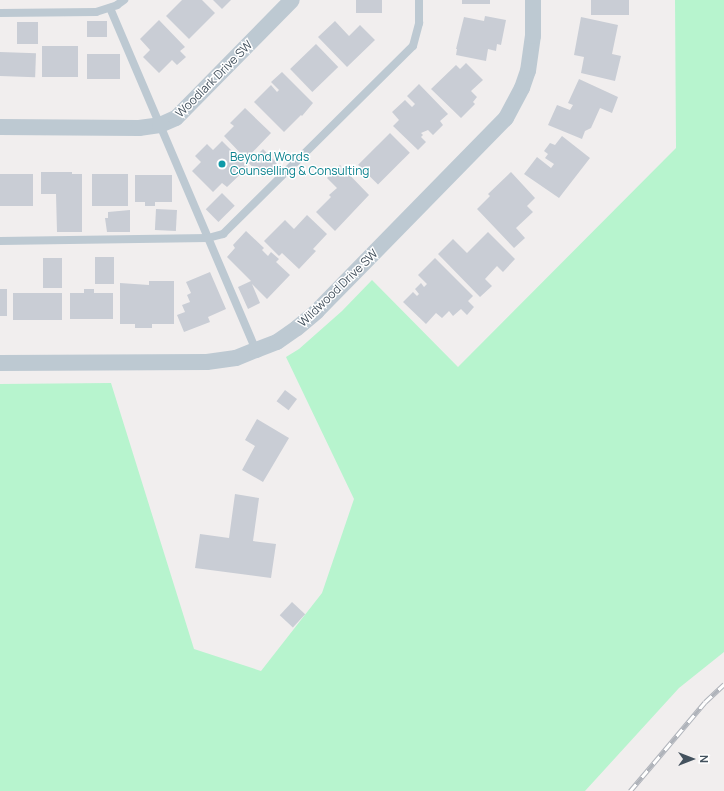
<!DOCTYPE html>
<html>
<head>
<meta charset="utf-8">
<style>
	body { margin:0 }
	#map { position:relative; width:724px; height:791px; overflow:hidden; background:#f1eeee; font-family:Manrope,sans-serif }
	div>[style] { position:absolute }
	.green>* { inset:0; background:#b7f4ce }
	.building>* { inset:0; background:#c9cdd5; transform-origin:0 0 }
	.lane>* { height:8px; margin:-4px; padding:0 4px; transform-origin:4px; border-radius:4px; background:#bdc9d2 }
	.street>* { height:16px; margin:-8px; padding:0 8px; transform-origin:8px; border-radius:8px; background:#bdc9d2 }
	.rail>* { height:4.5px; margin-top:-2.25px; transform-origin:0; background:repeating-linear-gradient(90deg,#fff 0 9px,#afb3ba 0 18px); box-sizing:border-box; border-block:1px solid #afb3ba }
	.dots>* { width:11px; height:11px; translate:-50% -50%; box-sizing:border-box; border:2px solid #fff; border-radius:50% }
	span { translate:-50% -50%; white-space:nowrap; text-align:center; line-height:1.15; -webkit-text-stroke:3px #fff; paint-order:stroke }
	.street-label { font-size:12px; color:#44525e }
	.culture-label { font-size:12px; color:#0d838f }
	.left { translate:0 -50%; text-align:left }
	.north { position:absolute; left:672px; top:739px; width:40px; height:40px; -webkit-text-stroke:3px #fff; paint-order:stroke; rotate:90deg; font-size:11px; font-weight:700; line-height:16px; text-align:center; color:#44525e }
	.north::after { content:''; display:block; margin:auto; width:14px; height:18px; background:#44525e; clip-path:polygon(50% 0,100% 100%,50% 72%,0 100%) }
</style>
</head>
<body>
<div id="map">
	<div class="green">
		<div style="clip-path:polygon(675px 0,724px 0,724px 652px,679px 688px,585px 791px,0 791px,0 384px,111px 383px,194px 649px,261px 671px,322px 593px,354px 499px,286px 357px,299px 349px,342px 311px,372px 280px,458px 367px,676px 148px)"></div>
	</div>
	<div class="building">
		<div style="clip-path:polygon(182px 0,202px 0,215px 13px,189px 39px,166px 16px)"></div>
		<div style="clip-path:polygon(213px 0,231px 0,222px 9px)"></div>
		<div style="left:356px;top:0;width:26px;height:13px"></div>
		<div style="left:462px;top:0;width:28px;height:4px"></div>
		<div style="left:591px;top:0;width:38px;height:15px"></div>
		<div style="clip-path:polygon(485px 16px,506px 20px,501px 45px,497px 44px,496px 51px,488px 49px,486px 61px,456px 55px,457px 49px,456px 49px,464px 17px,484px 21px)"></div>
		<div style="clip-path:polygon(581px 17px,618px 25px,612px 54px,621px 56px,615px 81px,581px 73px,584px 57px,574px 55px)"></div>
		<div style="clip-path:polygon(159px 20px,185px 47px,180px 51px,186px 57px,177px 65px,172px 60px,159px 73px,143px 57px,150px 50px,140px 39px)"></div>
		<div style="left:87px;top:21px;width:20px;height:16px"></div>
		<div style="clip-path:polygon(335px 21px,349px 36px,360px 25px,375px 40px,347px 67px,318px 37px)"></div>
		<div style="left:17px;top:22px;width:21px;height:22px"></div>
		<div style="left:316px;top:44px;width:32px;height:36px;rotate:46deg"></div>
		<div style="left:42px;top:46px;width:36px;height:31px"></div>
		<div style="left:0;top:52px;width:36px;height:24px;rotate:2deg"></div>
		<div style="left:87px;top:54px;width:33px;height:25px"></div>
		<div style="clip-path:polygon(466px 63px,483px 80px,471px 91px,477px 97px,473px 102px,475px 104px,461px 118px,431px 89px,456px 65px,460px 69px)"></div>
		<div style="clip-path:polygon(282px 72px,313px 103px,302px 116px,301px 115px,284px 132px,254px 102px,271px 85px,277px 92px,279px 90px,271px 82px)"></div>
		<div style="clip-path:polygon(579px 79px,618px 97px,612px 113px,600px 108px,591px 128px,585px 131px,582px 139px,548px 125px,557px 105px,570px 110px,573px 105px,568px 103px)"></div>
		<div style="clip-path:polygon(419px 84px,448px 114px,440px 121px,443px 125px,433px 135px,428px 130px,421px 133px,423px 135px,421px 137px,426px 142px,418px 150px,393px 126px,399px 120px,392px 112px,405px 100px,412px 107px,415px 104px,407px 96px)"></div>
		<div style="clip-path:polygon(245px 108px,271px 133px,246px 159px,224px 136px,234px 126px,230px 123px)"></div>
		<div style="left:390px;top:133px;width:28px;height:45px;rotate:45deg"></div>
		<div style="clip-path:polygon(562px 136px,590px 158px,559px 198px,524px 174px,537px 157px,551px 168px,554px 164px,545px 158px,548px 154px,544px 151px,550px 143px,555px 145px)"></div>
		<div style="clip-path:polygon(222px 141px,248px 167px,227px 187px,222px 183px,213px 192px,192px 171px,201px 162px,195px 156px,207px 144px,213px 150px)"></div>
		<div style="left:263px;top:149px;width:20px;height:20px;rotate:45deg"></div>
		<div style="clip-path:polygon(340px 165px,369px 195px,335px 231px,316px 212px,331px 197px,329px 195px,337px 188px,327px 178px)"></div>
		<div style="clip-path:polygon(41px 172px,72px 172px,72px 174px,82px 174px,82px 232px,57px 232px,56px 194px,41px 194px)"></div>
		<div style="clip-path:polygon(511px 172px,535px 198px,527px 206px,533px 212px,516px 228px,525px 238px,514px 248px,477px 209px,490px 196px,488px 194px)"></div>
		<div style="left:0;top:174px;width:33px;height:32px"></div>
		<div style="left:92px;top:174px;width:36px;height:32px"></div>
		<div style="clip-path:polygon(135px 175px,172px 175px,172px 202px,155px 202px,155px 206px,145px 206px,145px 202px,135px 202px)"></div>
		<div style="left:222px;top:193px;width:18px;height:23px;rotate:45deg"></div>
		<div style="left:156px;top:209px;width:21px;height:21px;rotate:3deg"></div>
		<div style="clip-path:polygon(130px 210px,130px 232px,107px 232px,105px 218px,108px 218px,108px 212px)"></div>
		<div style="clip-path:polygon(307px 215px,327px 234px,313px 249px,316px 251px,299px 269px,282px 253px,279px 256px,264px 241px,285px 220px,294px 229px)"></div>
		<div style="clip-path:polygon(246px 231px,264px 248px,262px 250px,268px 256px,271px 252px,279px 259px,276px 262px,290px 275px,267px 299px,252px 284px,260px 303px,248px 309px,238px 287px,251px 281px,227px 257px,235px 248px,233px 245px)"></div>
		<div style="clip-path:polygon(488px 232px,515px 259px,503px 272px,497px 266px,485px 279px,492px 286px,480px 297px,438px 254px,453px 239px,467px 253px)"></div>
		<div style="left:95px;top:257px;width:19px;height:27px"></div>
		<div style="left:43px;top:258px;width:19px;height:30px"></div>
		<div style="clip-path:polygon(435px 258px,473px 296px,468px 301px,474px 307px,467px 315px,461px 309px,453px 316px,449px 311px,442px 318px,436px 313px,426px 324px,403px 302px,413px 292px,417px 296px,419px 294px,415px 289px,421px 283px,424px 287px,427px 284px,418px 275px)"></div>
		<div style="clip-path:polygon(210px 272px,226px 309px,208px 317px,210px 322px,184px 332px,177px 315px,185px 312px,182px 305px,190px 302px,187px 295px,191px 293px,186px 282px)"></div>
		<div style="clip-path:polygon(149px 281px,174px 281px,174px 324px,152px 324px,152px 328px,135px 328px,135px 324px,120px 324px,120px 283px,149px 285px)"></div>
		<div style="left:0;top:289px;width:7px;height:27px"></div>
		<div style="clip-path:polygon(84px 289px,94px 289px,94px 293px,113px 293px,113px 319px,70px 319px,70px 293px,84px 293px)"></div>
		<div style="left:13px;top:293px;width:49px;height:27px"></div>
		<div style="left:285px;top:390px;width:15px;height:14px;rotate:37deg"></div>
		<div style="clip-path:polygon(257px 419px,289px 438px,263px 482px,242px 470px,255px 446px,245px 440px)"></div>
		<div style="clip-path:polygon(235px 494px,259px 498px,253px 541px,276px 544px,271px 578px,195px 568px,200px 534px,229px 538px)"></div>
		<div style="left:292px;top:602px;width:18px;height:18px;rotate:43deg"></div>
	</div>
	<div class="lane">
		<div style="left:110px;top:8px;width:372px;rotate:66.9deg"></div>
		<div style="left:0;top:13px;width:96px;rotate:-0.6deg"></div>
		<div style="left:96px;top:12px;width:22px;rotate:-18deg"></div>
		<div style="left:117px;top:5px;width:9px;rotate:-36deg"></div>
		<div style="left:0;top:241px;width:208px;rotate:-0.8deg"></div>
		<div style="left:208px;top:238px;width:16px;rotate:-15deg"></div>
		<div style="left:223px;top:234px;width:267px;rotate:-44.7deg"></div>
		<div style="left:413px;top:46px;width:24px;rotate:-75deg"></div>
		<div style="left:419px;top:23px;width:23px;rotate:-90deg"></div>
	</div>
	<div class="street">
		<div style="left:0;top:127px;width:139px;rotate:0.4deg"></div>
		<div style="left:139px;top:128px;width:21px;rotate:-8deg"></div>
		<div style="left:160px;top:125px;width:17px;rotate:-24deg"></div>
		<div style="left:176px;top:118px;width:165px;rotate:-45.5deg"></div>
		<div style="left:0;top:363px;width:207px;rotate:-0.3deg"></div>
		<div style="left:207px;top:362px;width:29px;rotate:-8deg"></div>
		<div style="left:236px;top:358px;width:22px;rotate:-22deg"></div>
		<div style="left:256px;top:350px;width:22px;rotate:-21deg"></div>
		<div style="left:277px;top:342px;width:24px;rotate:-35deg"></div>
		<div style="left:297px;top:328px;width:26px;rotate:-40deg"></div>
		<div style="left:317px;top:311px;width:270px;rotate:-45.6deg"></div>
		<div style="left:506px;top:118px;width:34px;rotate:-62deg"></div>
		<div style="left:522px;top:88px;width:18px;rotate:-71deg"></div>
		<div style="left:528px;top:71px;width:35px;rotate:-82deg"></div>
		<div style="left:533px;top:36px;width:36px;rotate:-90deg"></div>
	</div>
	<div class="rail">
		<div style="left:630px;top:791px;width:116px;rotate:-49.9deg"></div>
		<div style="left:705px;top:702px;width:26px;rotate:-43deg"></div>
	</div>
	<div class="dots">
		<div style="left:222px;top:164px;background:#0f9aa8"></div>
	</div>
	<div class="street-label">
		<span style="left:214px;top:79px;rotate:-45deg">Woodlark Drive SW</span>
		<span style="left:338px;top:288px;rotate:-44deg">Wildwood Drive SW</span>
	</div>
	<div class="culture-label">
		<span class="left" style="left:230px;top:164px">Beyond Words<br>Counselling &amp; Consulting</span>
	</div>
	<div class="north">N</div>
</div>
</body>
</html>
